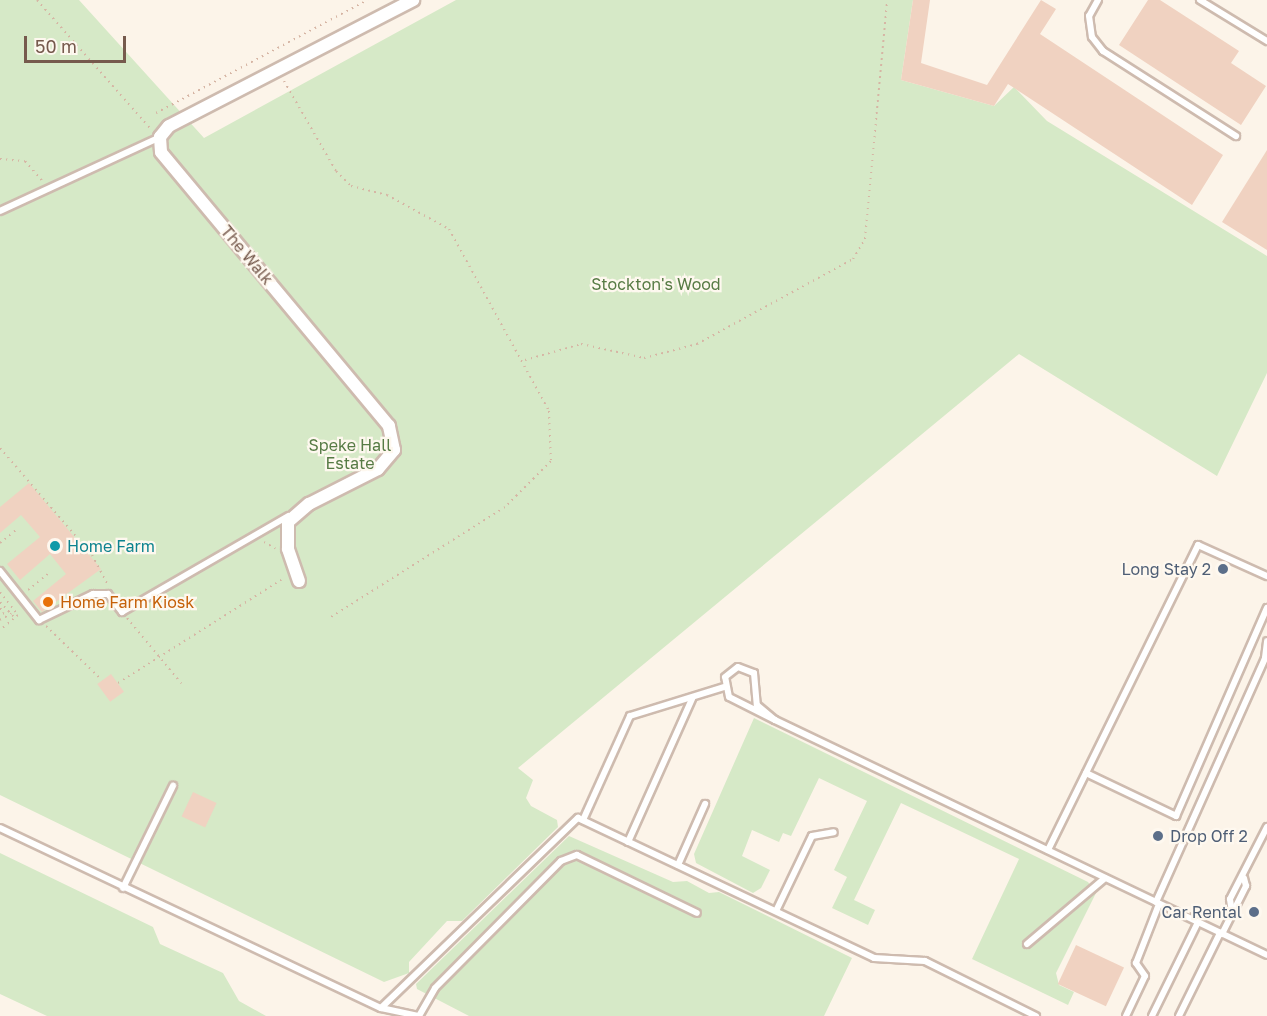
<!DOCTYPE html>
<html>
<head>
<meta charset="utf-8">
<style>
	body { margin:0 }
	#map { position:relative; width:1267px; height:1016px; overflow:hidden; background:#fcf4e9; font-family:"Golos Text",sans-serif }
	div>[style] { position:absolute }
	.green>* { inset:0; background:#d6e9c7 }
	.building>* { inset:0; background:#f0d2c1; transform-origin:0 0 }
	.path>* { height:2px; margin-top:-1px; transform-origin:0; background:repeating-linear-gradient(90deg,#d6b5a4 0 1.5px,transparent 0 6px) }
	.roads { filter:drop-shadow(2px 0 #cebbaf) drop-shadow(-2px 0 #cebbaf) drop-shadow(0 2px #cebbaf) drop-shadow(0 -2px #cebbaf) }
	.service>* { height:6px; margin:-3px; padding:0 3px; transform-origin:3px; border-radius:3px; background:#fff }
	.minor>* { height:12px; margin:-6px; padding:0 6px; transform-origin:6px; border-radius:6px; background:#fff }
	.dots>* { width:16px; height:16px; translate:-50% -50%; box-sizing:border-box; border:3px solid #fef8ef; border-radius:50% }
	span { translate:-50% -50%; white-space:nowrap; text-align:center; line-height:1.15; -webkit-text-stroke:4.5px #fef8ef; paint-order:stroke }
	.street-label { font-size:16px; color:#765a4d }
	.park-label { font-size:16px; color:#577b45 }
	.culture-label { font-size:16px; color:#0d838f }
	.left { translate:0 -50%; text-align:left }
	.service-label { font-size:16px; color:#4e5e75 }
	.right { translate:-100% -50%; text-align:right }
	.food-label { font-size:16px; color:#c56008 }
	.scale { position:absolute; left:24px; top:36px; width:102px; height:27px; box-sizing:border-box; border:3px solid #765a4d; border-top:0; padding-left:8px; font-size:18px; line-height:21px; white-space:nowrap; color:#765a4d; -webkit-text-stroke:4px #fef8ef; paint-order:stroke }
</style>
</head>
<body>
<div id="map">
	<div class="green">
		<div style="clip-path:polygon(0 0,79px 0,204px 138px,456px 0,913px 0,901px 80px,994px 106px,1014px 87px,1047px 121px,1267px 256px,1267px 373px,1217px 476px,1019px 354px,518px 768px,533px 780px,526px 798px,531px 806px,557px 820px,558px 827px,462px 921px,447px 921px,409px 962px,409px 973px,384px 982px,0 795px)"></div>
		<div style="clip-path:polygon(754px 718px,1088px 882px,1096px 893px,1056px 973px,1059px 985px,1074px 992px,1068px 1005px,972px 959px,1019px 859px,901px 803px,854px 900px,875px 910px,868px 925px,832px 908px,847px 877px,834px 870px,867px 801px,819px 778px,791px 836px,783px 833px,779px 842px,752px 830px,742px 856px,770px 870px,761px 888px,753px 893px,696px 863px,694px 854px)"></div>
		<div style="clip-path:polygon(569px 836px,673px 882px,687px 881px,709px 893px,719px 892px,852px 958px,824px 1016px,469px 1016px,417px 989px,416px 984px)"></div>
		<div style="clip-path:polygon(0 853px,153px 927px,160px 944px,223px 973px,239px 1001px,266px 1016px,47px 1016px,0 994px)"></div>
	</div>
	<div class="building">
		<div style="clip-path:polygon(913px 0,930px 0,921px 63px,987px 85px,1041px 0,1056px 9px,1040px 34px,1223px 155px,1192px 205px,1008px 84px,994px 106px,901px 80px)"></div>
		<div style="clip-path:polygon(1148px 0,1160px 0,1239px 51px,1231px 63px,1266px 86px,1241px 125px,1119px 45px)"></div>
		<div style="clip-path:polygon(1267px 150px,1267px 250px,1222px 222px)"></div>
		<div style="clip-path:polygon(29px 483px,101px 569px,42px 612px,33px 601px,66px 574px,50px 554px,20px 580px,7px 564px,40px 537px,21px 515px,0 533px,0 507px)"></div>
		<div style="left:111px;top:674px;width:22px;height:17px;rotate:54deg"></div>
		<div style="left:193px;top:792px;width:26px;height:27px;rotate:25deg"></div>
		<div style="left:1076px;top:945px;width:53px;height:43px;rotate:25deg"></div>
	</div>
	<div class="path">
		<div style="left:37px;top:0;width:171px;rotate:48.6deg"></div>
		<div style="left:284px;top:81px;width:104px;rotate:60deg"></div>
		<div style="left:336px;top:171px;width:21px;rotate:45deg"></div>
		<div style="left:351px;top:186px;width:37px;rotate:14deg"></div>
		<div style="left:387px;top:195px;width:71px;rotate:28.7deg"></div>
		<div style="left:449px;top:229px;width:208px;rotate:61.2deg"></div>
		<div style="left:549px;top:411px;width:50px;rotate:87.7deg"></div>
		<div style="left:551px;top:461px;width:65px;rotate:135deg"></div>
		<div style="left:505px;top:507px;width:209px;rotate:147.7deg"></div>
		<div style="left:156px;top:113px;width:240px;rotate:-28.1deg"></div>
		<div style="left:0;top:159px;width:25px;rotate:5deg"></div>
		<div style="left:25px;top:161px;width:28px;rotate:49deg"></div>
		<div style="left:525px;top:360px;width:58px;rotate:-15.9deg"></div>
		<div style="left:581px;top:344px;width:65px;rotate:12.5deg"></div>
		<div style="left:644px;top:358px;width:55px;rotate:-14.8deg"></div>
		<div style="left:697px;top:344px;width:178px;rotate:-28.6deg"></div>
		<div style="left:853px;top:259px;width:23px;rotate:-59deg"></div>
		<div style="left:865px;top:239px;width:240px;rotate:-84.7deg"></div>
		<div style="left:0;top:448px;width:141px;rotate:49.3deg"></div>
		<div style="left:92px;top:555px;width:32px;rotate:62deg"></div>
		<div style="left:264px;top:542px;width:13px;rotate:29deg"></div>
		<div style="left:0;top:543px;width:21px;rotate:-39deg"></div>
		<div style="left:28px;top:590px;width:27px;rotate:-39deg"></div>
		<div style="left:0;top:592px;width:29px;rotate:52deg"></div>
		<div style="left:18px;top:615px;width:23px;rotate:140deg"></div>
		<div style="left:0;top:602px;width:22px;rotate:47deg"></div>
		<div style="left:0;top:608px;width:6px;rotate:51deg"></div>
		<div style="left:4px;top:613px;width:4px;rotate:153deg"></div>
		<div style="left:127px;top:618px;width:85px;rotate:50.3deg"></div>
		<div style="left:0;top:620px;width:13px;rotate:-29deg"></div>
		<div style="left:46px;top:626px;width:78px;rotate:44deg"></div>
		<div style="left:118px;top:683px;width:196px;rotate:-32.3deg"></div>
	</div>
	<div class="roads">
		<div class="service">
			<div style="left:1098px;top:0;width:18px;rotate:119deg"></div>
			<div style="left:1089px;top:16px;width:21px;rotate:82deg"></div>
			<div style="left:1092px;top:37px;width:18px;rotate:52deg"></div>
			<div style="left:1103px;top:51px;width:158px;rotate:32.6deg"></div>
			<div style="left:1200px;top:0;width:79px;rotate:31.5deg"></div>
			<div style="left:0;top:211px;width:176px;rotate:-24.8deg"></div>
			<div style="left:0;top:571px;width:63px;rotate:51.5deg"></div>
			<div style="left:39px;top:620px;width:60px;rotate:-25.7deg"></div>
			<div style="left:93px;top:594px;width:15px"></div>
			<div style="left:108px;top:594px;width:23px;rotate:52deg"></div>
			<div style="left:122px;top:612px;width:192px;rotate:-30deg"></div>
			<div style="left:1265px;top:658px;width:17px;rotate:-83deg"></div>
			<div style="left:738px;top:667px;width:17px;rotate:21deg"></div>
			<div style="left:754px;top:673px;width:32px;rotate:85deg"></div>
			<div style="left:757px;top:705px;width:23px;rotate:40deg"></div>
			<div style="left:775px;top:720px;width:51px;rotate:-153.4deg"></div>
			<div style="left:729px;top:697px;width:20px;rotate:-101deg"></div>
			<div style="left:725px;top:677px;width:16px;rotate:-38deg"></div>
			<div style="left:775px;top:720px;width:545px;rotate:25.53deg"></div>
			<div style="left:1086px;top:773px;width:100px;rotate:25.5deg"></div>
			<div style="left:1176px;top:816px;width:227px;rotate:-66.4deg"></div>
			<div style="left:583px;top:820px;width:114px;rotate:-65.7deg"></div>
			<div style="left:630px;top:716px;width:98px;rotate:-17.1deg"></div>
			<div style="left:0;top:828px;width:421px;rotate:25.3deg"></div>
			<div style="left:381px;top:1008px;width:38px;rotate:12deg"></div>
			<div style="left:628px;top:842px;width:157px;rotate:-65.9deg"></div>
			<div style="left:1048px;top:850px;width:340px;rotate:-63.8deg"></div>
			<div style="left:1198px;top:545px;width:76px;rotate:24.2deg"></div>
			<div style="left:678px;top:865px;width:67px;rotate:-66.1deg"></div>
			<div style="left:123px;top:888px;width:114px;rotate:-63.9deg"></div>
			<div style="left:1156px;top:902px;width:272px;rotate:-65.9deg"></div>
			<div style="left:776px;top:911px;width:83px;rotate:-64.4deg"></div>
			<div style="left:812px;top:836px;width:22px;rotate:-10deg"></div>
			<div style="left:1232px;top:912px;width:13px;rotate:-99deg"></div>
			<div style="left:1230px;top:899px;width:81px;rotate:-62.8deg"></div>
			<div style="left:1222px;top:934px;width:54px;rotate:-63.4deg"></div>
			<div style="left:1246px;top:886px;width:8px;rotate:-104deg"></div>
			<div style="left:1027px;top:944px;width:102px;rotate:-40.2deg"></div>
			<div style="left:381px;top:1008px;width:274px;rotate:-44deg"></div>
			<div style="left:578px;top:818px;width:327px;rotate:25.3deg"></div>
			<div style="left:874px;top:958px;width:51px;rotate:3.4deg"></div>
			<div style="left:925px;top:961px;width:124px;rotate:26.4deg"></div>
			<div style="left:419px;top:1016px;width:32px;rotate:-60deg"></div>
			<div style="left:435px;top:988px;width:179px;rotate:-45.2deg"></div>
			<div style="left:561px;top:861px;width:17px;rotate:-21deg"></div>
			<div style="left:577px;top:855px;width:133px;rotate:25.8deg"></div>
			<div style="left:1126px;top:1016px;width:44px;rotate:-64.6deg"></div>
			<div style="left:1145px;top:976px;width:16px;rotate:-125deg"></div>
			<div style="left:1136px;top:963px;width:63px;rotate:-68.7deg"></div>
			<div style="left:1152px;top:1016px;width:105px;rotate:-63.9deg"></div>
			<div style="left:1179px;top:1016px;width:93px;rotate:-63.7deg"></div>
		</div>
		<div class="minor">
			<div style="left:299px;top:581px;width:34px;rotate:-109deg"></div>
			<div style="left:288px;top:549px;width:27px;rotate:-90deg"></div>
			<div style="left:288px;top:522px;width:28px;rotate:-41deg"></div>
			<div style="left:309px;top:504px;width:77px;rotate:-26.9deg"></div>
			<div style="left:378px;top:469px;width:25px;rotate:-50deg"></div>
			<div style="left:394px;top:450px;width:25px;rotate:-102deg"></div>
			<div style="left:389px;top:426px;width:356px;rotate:-129.8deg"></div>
			<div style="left:161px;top:152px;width:15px;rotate:-94deg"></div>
			<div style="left:160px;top:137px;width:14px;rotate:-51deg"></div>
			<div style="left:169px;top:126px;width:275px;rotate:-27.3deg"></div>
		</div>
	</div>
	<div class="dots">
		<div style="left:55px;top:546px;background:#0f9aa8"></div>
		<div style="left:1223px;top:569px;background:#5c6f8a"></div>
		<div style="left:48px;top:602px;background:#e8710a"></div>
		<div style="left:1158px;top:836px;background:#5c6f8a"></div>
		<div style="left:1254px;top:912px;background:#5c6f8a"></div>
	</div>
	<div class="street-label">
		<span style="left:247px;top:255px;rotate:50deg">The Walk</span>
	</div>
	<div class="park-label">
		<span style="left:656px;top:284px">Stockton's Wood</span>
		<span style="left:350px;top:454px">Speke Hall<br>Estate</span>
	</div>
	<div class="culture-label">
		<span class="left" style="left:67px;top:546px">Home Farm</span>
	</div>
	<div class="service-label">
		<span class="right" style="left:1211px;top:569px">Long Stay 2</span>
		<span class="left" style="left:1170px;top:836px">Drop Off 2</span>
		<span class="right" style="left:1242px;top:912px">Car Rental</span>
	</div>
	<div class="food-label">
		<span class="left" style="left:60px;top:602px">Home Farm Kiosk</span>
	</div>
	<div class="scale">50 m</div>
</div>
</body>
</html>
